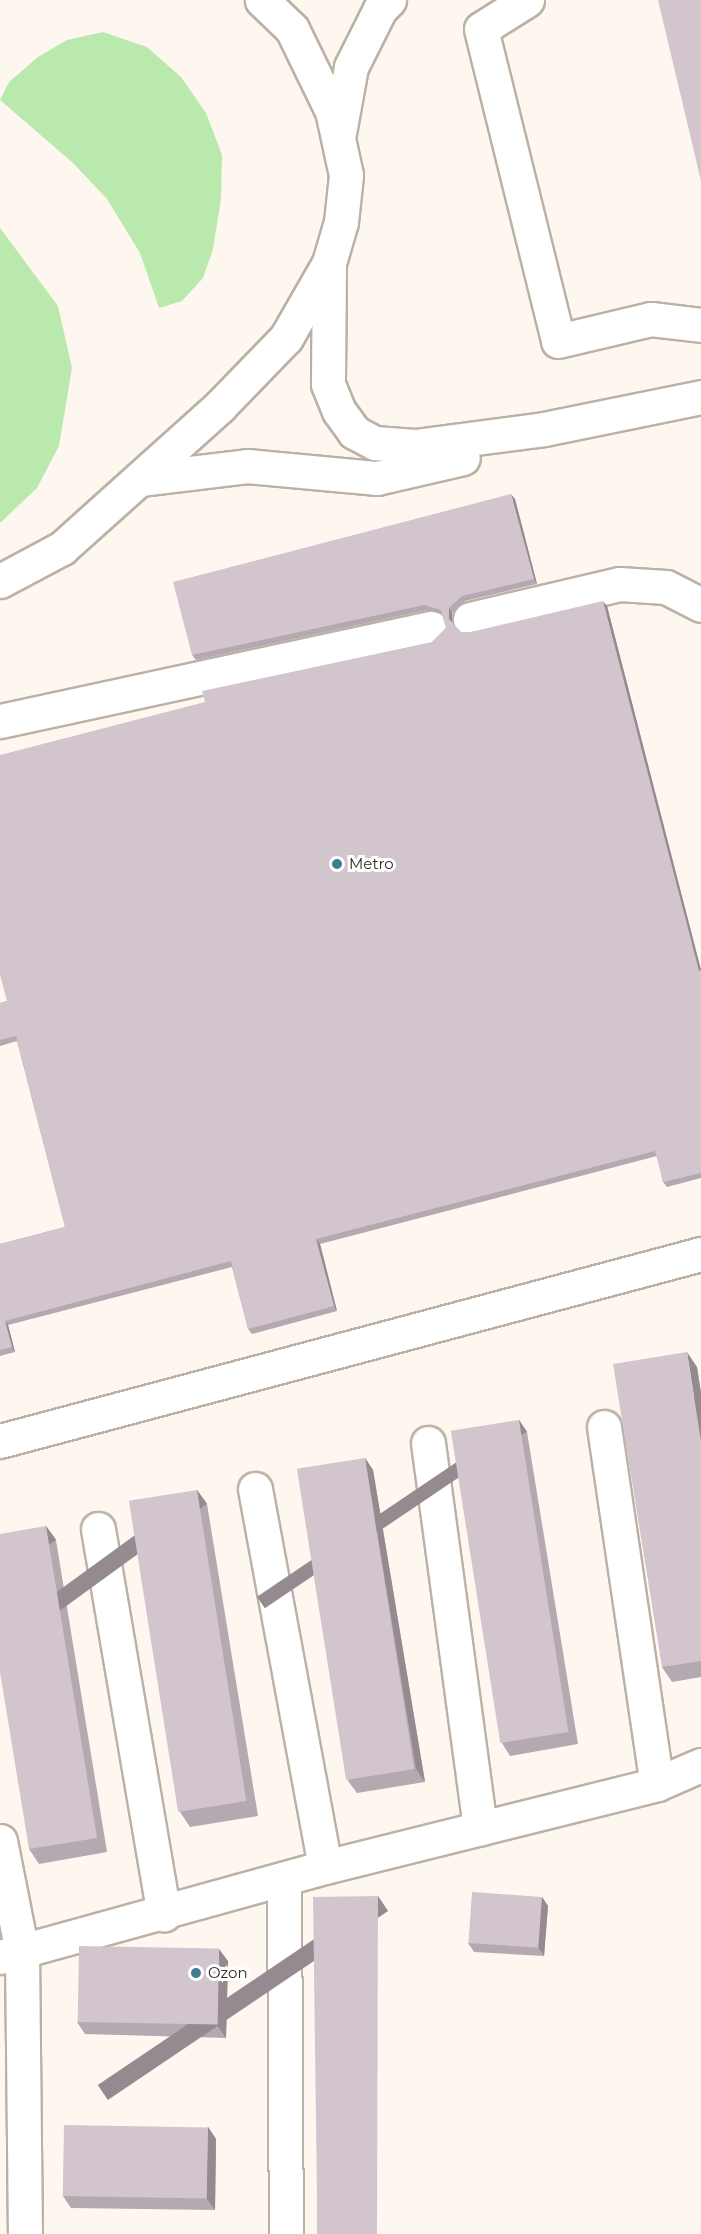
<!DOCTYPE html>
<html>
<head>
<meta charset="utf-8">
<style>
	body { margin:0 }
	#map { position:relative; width:701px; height:2234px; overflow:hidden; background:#fef7f0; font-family:Montserrat,sans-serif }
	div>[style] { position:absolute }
	.green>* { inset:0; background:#bae9ae }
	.roads { filter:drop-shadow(2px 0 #bbb1a5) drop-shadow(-2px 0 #bbb1a5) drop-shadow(0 2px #bbb1a5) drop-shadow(0 -2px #bbb1a5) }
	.minor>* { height:33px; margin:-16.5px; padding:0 16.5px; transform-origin:16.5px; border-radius:16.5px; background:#fff }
	.wall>* { inset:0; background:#b5a9b1 }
	.shaded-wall>* { inset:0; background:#948a90; transform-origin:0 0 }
	.building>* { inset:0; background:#d3c5ce; transform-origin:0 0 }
	.dots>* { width:16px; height:16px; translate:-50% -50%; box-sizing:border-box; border:3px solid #fff; border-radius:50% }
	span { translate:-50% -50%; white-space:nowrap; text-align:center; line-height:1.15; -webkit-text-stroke:6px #fff; paint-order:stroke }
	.poi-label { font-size:15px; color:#302c27 }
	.left { translate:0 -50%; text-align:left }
</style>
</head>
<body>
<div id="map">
	<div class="green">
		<div style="clip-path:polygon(103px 32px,147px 47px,181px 77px,206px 113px,222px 155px,221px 199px,213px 249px,203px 278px,182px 301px,159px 308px,140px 253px,107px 199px,73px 163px,0 100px,9px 82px,38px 57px,67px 40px)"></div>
		<div style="clip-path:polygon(0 228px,58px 306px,72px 368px,59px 446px,37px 488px,0 523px)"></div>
	</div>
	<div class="roads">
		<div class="minor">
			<div style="left:527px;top:0;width:54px;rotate:147.8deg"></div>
			<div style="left:481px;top:29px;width:321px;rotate:76.1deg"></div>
			<div style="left:558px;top:341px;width:96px;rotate:-13.3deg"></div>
			<div style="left:651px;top:319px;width:50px;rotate:6.8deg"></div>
			<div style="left:339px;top:133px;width:67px;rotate:-79.7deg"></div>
			<div style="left:351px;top:67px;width:65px;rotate:-63.4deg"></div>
			<div style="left:380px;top:9px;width:13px;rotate:-45deg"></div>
			<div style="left:329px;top:264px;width:120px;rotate:90.5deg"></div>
			<div style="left:328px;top:384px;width:29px;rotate:68deg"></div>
			<div style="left:339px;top:411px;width:26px;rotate:54deg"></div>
			<div style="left:354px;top:432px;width:24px;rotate:28deg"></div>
			<div style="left:375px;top:443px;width:40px;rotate:4.3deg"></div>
			<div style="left:415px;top:446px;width:130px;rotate:-7.5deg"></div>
			<div style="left:544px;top:429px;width:160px;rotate:-11.5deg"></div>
			<div style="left:140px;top:479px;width:108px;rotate:-6.9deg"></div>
			<div style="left:247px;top:466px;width:131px;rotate:5.3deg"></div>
			<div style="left:377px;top:478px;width:88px;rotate:-13.1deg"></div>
			<div style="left:0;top:581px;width:70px;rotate:-28deg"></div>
			<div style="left:62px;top:548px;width:212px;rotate:-41.9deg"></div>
			<div style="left:220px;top:406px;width:95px;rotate:-45.9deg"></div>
			<div style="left:286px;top:338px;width:86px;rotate:-60.2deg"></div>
			<div style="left:329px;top:263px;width:43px;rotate:-73.7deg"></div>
			<div style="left:341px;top:222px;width:47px;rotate:-83.9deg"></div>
			<div style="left:346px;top:175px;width:66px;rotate:-102.3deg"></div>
			<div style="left:332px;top:111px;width:91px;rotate:-116deg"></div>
			<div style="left:292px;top:29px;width:42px;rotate:-136deg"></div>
			<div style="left:470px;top:619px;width:153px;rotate:-13.2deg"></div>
			<div style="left:619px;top:584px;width:47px;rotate:3.7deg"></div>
			<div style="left:666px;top:587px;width:39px;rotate:27deg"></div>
			<div style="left:0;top:721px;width:441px;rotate:-12.2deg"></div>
			<div style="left:604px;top:1427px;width:361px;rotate:81.6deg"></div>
			<div style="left:0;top:1441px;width:726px;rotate:-14.94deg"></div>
			<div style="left:428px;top:1443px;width:389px;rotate:82.3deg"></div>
			<div style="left:255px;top:1489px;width:384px;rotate:79.5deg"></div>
			<div style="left:98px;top:1529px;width:391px;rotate:80.3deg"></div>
			<div style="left:0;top:1841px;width:113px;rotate:78.8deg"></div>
			<div style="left:22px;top:1952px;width:282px;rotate:89.4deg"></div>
			<div style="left:284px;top:1880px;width:354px;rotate:89.7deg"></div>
			<div style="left:0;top:1957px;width:337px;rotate:-15.5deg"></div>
			<div style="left:325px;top:1867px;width:342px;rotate:-14deg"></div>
			<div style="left:657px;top:1784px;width:48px;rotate:-23.4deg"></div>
		</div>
	</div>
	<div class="wall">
		<div style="clip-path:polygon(515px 499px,537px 584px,465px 601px,452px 613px,452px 623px,461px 632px,471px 632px,607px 606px,701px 970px,701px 1178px,667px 1187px,663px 1182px,657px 1156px,320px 1244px,337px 1311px,252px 1334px,248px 1329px,232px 1267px,8px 1325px,15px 1352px,0 1356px,0 1244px,65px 1227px,17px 1041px,0 1046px,0 1003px,7px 1001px,432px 642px,446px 628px,442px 614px,427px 610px,196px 660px,192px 655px)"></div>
		<div style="clip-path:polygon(697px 1367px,701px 1393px,701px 1677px,672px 1682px,662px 1667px)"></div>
		<div style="clip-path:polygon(519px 1420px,527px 1432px,578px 1744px,510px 1756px,502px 1743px)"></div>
		<div style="clip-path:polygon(365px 1458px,373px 1470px,425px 1782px,357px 1793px,348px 1781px)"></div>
		<div style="clip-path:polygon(197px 1490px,207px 1504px,258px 1816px,190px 1827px,180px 1812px)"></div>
		<div style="clip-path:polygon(46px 1526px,56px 1540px,107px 1852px,39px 1864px,29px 1849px)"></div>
		<div style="clip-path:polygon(542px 1897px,548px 1906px,544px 1956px,474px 1952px,468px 1943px)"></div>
		<div style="clip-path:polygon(228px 1961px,226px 2038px,85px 2034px,77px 2022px)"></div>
		<div style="clip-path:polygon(208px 2127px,216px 2139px,215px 2210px,71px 2208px,63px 2196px)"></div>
	</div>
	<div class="shaded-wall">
		<div style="clip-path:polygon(511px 494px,515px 499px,537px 584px,534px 579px)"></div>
		<div style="clip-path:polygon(603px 601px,607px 606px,701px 970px,699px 971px)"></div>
		<div style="clip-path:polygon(449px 608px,452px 613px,452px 624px,449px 619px)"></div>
		<div style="clip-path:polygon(316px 1239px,320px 1244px,337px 1311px,334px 1306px)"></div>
		<div style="clip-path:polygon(5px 1321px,8px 1325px,15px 1352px,12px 1347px)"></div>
		<div style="clip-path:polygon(687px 1352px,697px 1367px,701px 1393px,701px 1442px)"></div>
		<div style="left:519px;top:1420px;width:14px;height:316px;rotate:56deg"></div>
		<div style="clip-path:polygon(365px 1458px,373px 1470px,425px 1782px,416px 1769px)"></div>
		<div style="left:197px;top:1490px;width:17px;height:315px;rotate:54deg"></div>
		<div style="left:46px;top:1526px;width:17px;height:316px;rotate:54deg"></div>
		<div style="left:378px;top:1896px;width:18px;height:338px;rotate:56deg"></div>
		<div style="clip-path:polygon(542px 1897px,548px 1906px,544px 1956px,538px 1947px)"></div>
		<div style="clip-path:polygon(219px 1949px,228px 1961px,226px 2038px,217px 2025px)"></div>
		<div style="clip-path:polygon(208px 2127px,216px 2139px,215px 2210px,206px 2198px)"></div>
	</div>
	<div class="building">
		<div style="clip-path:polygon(658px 0,701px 0,701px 181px)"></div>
		<div style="clip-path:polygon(511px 494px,534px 579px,462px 596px,449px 608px,449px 619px,461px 632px,471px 632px,603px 601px,699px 971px,701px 970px,701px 1173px,663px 1182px,655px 1151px,316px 1239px,334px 1306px,248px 1329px,231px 1261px,5px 1321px,12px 1347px,0 1350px,0 1244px,65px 1227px,16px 1036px,0 1040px,0 1003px,7px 1001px,0 975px,0 755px,205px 702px,202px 691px,432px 642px,446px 628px,441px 610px,424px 605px,192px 655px,173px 582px)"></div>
		<div style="clip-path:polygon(687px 1352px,701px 1442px,701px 1661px,662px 1667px,613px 1364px)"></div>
		<div style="left:519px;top:1420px;width:316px;height:69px;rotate:81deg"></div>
		<div style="left:365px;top:1458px;width:315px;height:69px;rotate:81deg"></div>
		<div style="left:197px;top:1490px;width:315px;height:69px;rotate:81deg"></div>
		<div style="clip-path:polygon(46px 1526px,97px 1838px,29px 1849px,0 1672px,0 1534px)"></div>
		<div style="left:472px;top:1892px;width:70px;height:51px;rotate:4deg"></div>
		<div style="clip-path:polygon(378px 1896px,377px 2234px,317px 2234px,317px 2197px,313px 1897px)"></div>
		<div style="left:79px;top:1946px;width:140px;height:76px;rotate:1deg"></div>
		<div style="left:64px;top:2125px;width:144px;height:71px;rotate:1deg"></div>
	</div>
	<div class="dots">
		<div style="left:337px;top:864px;background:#3e7c92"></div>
		<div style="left:196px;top:1973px;background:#3e7c92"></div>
	</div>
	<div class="poi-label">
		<span class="left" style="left:349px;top:864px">Metro</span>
		<span class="left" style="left:208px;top:1973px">Ozon</span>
	</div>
</div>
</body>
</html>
